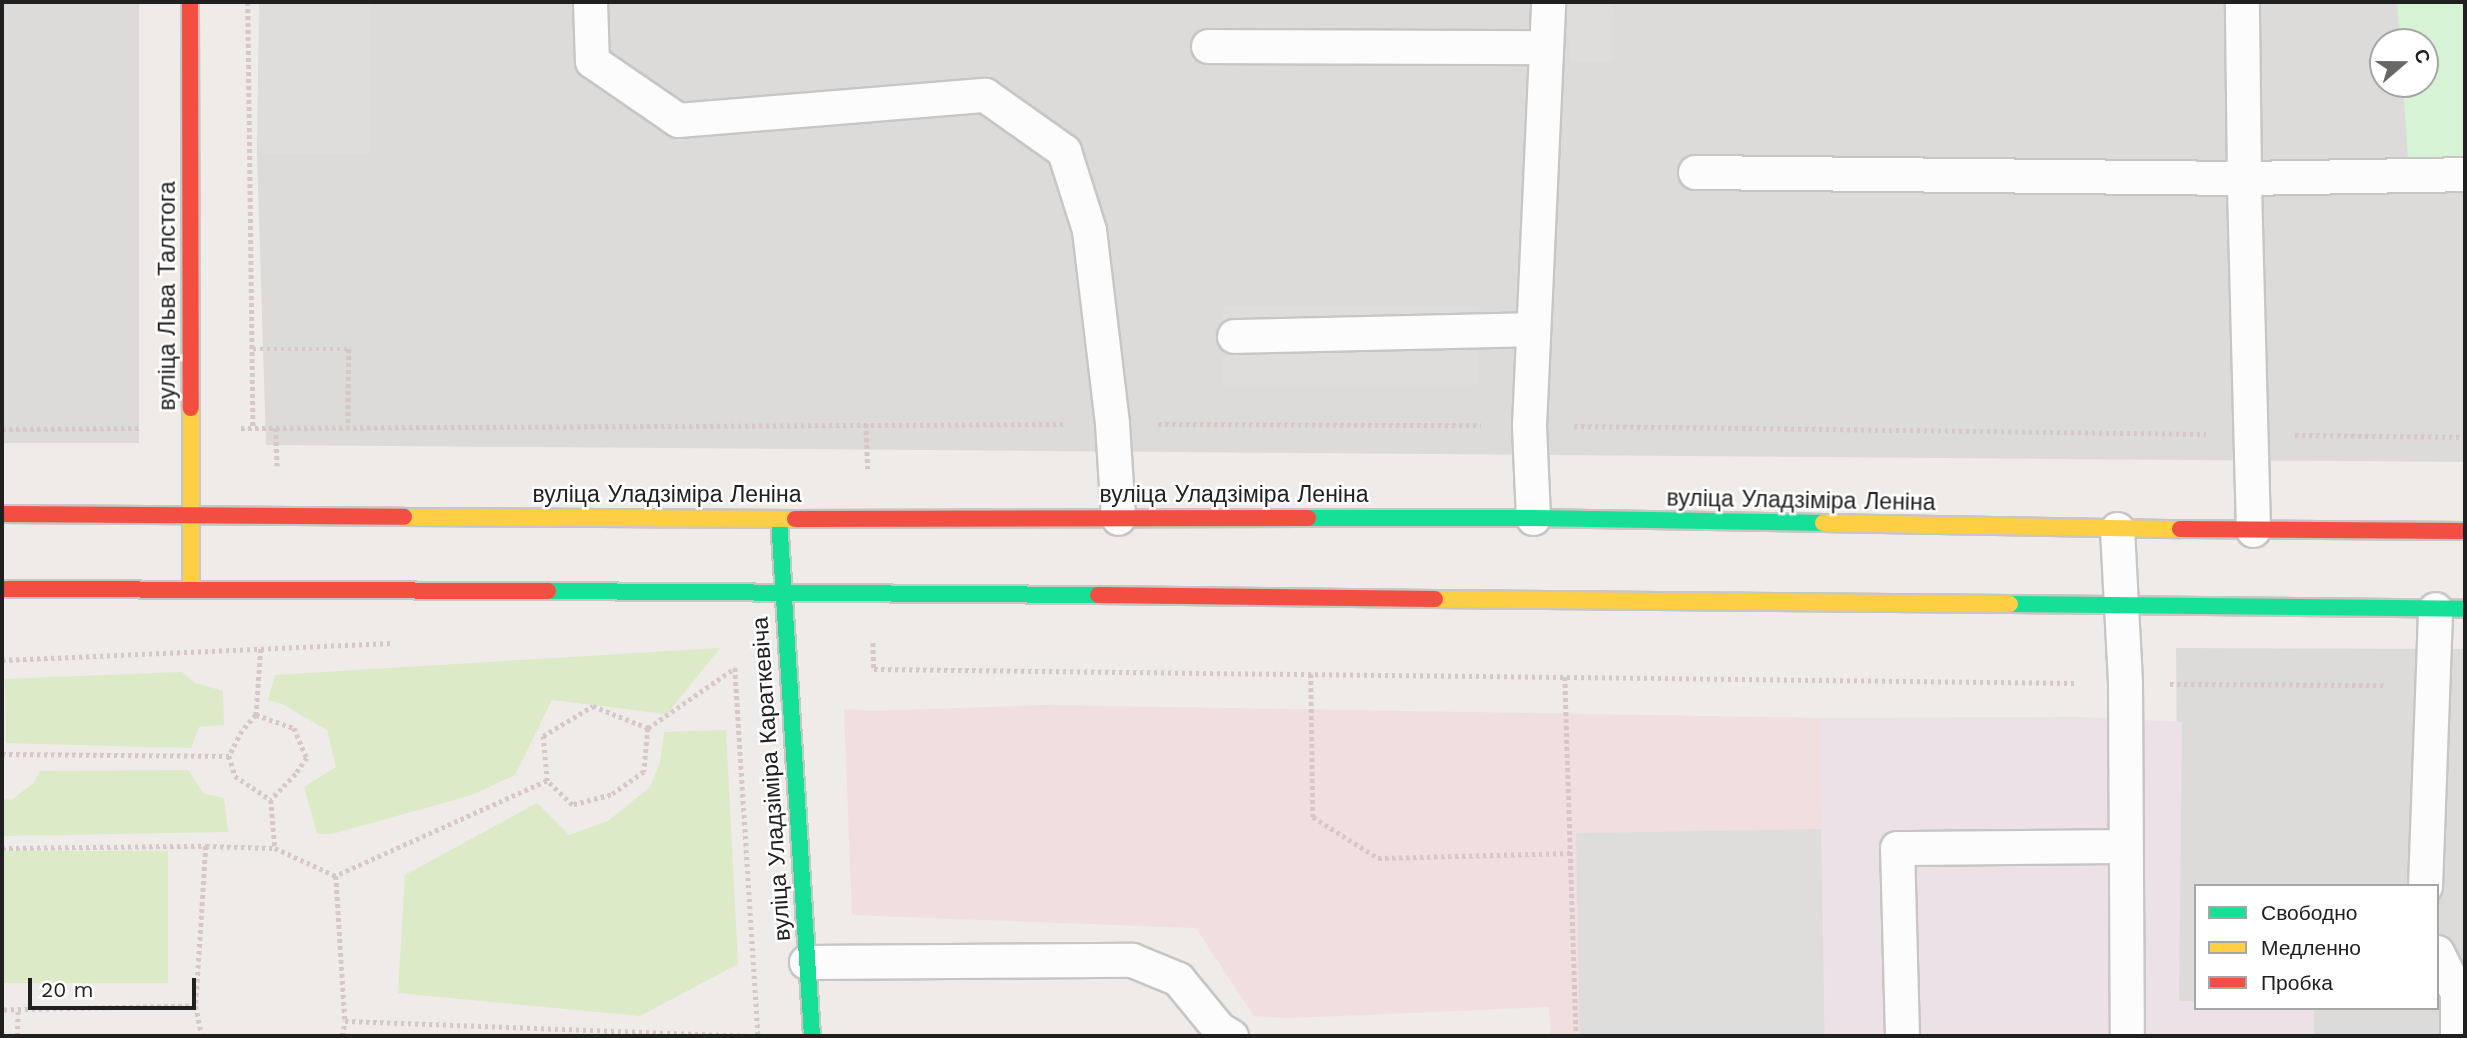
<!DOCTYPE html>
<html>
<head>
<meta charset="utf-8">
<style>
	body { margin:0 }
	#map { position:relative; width:2467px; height:1038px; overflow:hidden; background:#eeebe8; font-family:"Work Sans",sans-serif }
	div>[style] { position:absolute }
	.residential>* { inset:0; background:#dddbda; transform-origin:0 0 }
	.commercial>* { inset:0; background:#f0dfde }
	.industrial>* { inset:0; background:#ebe1e7 }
	.grass>* { inset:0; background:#dceac8; transform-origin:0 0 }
	.park>* { inset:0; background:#d7f3d5 }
	.parking>* { inset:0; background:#dedddc; transform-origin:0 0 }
	.path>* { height:4.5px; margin-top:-2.25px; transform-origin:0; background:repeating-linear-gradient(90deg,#d7c8c7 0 3.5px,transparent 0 7px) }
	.roads { filter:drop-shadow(2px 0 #c7c6c4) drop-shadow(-2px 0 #c7c6c4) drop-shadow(0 2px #c7c6c4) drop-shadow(0 -2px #c7c6c4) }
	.lane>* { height:33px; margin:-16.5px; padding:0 16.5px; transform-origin:16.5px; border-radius:16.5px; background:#fcfcfc }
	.fast>* { height:16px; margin:-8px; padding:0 8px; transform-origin:8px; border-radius:8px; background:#16e098 }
	.slow>* { height:16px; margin:-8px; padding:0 8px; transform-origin:8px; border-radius:8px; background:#ffcf43 }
	.jam>* { height:16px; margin:-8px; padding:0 8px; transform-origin:8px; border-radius:8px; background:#f24e42 }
	span { translate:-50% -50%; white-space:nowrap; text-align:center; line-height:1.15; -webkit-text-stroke:5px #fff; paint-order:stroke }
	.street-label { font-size:23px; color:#202020 }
	.frame { position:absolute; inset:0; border:4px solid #202020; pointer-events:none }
	.legend { position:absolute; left:2194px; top:884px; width:245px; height:126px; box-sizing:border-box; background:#fff; border:2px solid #a6a6a6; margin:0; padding:9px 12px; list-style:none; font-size:21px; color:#202020 }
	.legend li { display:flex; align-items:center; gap:14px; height:35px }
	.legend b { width:35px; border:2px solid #a6a6a6 }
	.north { position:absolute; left:2369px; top:28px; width:70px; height:70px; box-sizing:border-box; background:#fff; border:2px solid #a6a6a6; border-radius:50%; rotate:70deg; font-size:19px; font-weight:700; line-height:28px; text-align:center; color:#202020 }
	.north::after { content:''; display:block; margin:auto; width:24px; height:32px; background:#686766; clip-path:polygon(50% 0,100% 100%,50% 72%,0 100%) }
	.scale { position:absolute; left:28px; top:978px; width:168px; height:32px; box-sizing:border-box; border:4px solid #202020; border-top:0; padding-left:9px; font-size:21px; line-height:24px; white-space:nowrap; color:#202020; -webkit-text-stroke:5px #fff; paint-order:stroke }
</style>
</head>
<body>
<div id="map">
	<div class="residential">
		<div style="left:2px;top:2px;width:137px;height:441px"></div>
		<div style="clip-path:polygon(evenodd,259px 2px,2465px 2px,2465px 462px,266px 445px,257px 154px,259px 2px,2383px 42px,2425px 42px,2425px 84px,2383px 84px,2383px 42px)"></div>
		<div style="clip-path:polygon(2176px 648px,2465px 649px,2465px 1036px,2314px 1036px,2314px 1008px,2437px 1008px,2437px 886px,2196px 886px,2196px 1002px,2179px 1001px)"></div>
	</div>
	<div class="commercial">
		<div style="clip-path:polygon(1043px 705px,1821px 718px,1825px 1036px,1551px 1036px,1549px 1007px,1290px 1018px,1254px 1016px,1196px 928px,852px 915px,844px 709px,872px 711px)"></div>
	</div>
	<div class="industrial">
		<div style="clip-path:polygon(2077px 717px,2182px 722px,2179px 1001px,2196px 1002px,2196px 1008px,2314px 1008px,2314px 1036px,1825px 1036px,1821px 718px)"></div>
	</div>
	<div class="grass">
		<div style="clip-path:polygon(720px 648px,667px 714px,552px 700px,515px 775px,472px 795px,332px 834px,317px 834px,304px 787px,336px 767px,327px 730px,282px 704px,268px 700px,275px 675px)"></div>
		<div style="clip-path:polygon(182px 672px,195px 683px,223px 691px,224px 725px,199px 727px,191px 748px,6px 743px,5px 679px)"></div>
		<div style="clip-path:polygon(726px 730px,738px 964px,640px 1016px,398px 993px,405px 875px,537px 803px,569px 835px,608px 821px,650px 787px,660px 762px,664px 732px)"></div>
		<div style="clip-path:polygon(188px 770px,204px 794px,224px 798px,228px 832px,2px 836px,2px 798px,11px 800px,34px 783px,40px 771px)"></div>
		<div style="left:2px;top:851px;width:166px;height:132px"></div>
	</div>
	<div class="park">
		<div style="clip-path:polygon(2397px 2px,2465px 2px,2465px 160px,2408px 159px,2403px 84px,2425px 84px,2425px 42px,2400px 42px)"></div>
	</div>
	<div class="parking">
		<div style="left:259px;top:2px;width:111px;height:152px"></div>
		<div style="clip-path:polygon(1448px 2px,1613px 2px,1612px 62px,1571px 62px,1565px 7px,1448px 7px)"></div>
		<div style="left:1223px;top:306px;width:256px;height:79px"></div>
		<div style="left:1821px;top:829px;width:207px;height:245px;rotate:89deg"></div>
	</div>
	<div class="path">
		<div style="left:248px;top:2px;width:426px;rotate:89.3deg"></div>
		<div style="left:2464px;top:2px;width:1px;rotate:45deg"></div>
		<div style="left:253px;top:349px;width:96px"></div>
		<div style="left:349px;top:349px;width:78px;rotate:90.7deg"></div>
		<div style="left:866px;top:424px;width:45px;rotate:87.5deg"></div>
		<div style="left:1158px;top:424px;width:323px;rotate:0.2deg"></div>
		<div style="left:1574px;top:426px;width:632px;rotate:0.73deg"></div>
		<div style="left:241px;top:428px;width:824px;rotate:-0.28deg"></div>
		<div style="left:276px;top:428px;width:38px;rotate:88deg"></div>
		<div style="left:2px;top:429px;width:139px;rotate:-0.4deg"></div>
		<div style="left:2295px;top:435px;width:170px;rotate:0.7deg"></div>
		<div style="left:873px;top:643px;width:26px;rotate:88deg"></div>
		<div style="left:874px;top:669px;width:1204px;rotate:0.67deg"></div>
		<div style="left:261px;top:649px;width:66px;rotate:94.3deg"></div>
		<div style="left:256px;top:715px;width:40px;rotate:18.9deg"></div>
		<div style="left:294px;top:728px;width:33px;rotate:67deg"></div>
		<div style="left:307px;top:758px;width:19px;rotate:125deg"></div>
		<div style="left:296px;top:774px;width:36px;rotate:134deg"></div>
		<div style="left:2px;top:660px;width:391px;rotate:-2.5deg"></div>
		<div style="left:1311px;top:674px;width:143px;rotate:89.2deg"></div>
		<div style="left:1313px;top:817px;width:77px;rotate:32.2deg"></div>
		<div style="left:1378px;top:858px;width:192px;rotate:-1.5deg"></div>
		<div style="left:1565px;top:677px;width:359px;rotate:88.2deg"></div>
		<div style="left:2170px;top:684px;width:216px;rotate:0.3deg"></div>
		<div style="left:256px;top:715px;width:21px;rotate:131deg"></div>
		<div style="left:242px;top:731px;width:28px;rotate:117deg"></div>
		<div style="left:229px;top:756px;width:21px;rotate:73deg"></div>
		<div style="left:235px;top:776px;width:43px;rotate:33.7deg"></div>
		<div style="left:271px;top:800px;width:48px;rotate:85.2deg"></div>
		<div style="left:275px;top:848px;width:67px;rotate:24.7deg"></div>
		<div style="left:648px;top:728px;width:44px;rotate:95.2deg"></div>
		<div style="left:644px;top:772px;width:40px;rotate:145.1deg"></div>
		<div style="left:611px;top:795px;width:40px;rotate:165.6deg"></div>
		<div style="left:572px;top:805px;width:35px;rotate:-136deg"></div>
		<div style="left:547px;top:781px;width:231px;rotate:155.8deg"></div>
		<div style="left:336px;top:876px;width:145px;rotate:86.4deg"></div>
		<div style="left:345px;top:1021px;width:413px;rotate:2.1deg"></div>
		<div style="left:2px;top:754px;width:227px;rotate:0.5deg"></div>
		<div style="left:547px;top:781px;width:45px;rotate:-95.1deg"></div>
		<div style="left:543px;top:736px;width:58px;rotate:-31deg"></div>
		<div style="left:593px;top:706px;width:59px;rotate:21.8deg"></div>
		<div style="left:648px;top:728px;width:106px;rotate:-34.6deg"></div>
		<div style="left:735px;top:668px;width:369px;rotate:86.4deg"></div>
		<div style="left:206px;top:846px;width:69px;rotate:1.7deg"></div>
		<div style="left:2px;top:848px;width:204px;rotate:-0.6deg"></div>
		<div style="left:206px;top:846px;width:160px;rotate:93.6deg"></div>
		<div style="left:196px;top:1006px;width:194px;rotate:178.8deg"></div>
		<div style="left:196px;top:1006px;width:31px;rotate:79deg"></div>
		<div style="left:17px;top:1036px;width:26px;rotate:-88deg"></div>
		<div style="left:342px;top:1036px;width:15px;rotate:-79deg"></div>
	</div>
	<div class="roads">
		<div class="lane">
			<div style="left:590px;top:2px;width:59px;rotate:88.1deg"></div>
			<div style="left:592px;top:61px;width:104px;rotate:34.5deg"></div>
			<div style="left:678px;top:120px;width:308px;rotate:-4.7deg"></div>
			<div style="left:985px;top:95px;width:97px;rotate:35.3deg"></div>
			<div style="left:1064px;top:151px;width:83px;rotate:72.4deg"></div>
			<div style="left:1089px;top:230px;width:195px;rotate:83.2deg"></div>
			<div style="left:1112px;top:424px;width:94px;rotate:86.3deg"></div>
			<div style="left:1208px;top:46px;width:338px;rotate:0.2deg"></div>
			<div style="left:1695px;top:172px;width:549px;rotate:0.63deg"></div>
			<div style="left:2244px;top:178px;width:176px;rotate:-90.7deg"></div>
			<div style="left:1234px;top:336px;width:299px;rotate:-1.3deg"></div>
			<div style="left:1533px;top:518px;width:93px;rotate:-92.5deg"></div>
			<div style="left:1529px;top:425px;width:423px;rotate:-87.4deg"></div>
			<div style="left:2117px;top:529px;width:154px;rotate:87deg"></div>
			<div style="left:2125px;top:683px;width:353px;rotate:89.7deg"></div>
			<div style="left:2253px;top:530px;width:352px;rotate:-91.5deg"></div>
			<div style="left:2244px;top:178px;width:221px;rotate:-1deg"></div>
			<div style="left:2425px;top:886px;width:277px;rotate:-87.9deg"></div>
			<div style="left:2437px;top:952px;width:46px;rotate:64deg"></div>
			<div style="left:2457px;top:993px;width:43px;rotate:90deg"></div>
			<div style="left:806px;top:962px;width:326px;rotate:-0.4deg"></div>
			<div style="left:1132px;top:960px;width:50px;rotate:22.4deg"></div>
			<div style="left:1178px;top:979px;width:65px;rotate:50.6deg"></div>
			<div style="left:1219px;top:1029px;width:14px;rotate:30deg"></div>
			<div style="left:1902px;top:1036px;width:188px;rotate:-91.5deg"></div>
			<div style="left:1897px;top:848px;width:227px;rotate:-0.5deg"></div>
		</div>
		<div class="fast">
			<div style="left:1308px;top:518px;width:225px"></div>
			<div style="left:1533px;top:518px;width:290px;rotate:1deg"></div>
			<div style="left:779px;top:519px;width:518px;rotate:86.35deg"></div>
			<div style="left:548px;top:591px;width:550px;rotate:0.42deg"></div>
			<div style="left:2010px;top:604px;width:455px;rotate:0.6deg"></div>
		</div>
		<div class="slow">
			<div style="left:191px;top:408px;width:181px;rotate:90deg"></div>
			<div style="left:404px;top:517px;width:391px;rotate:0.3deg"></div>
			<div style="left:1823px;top:523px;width:357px;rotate:1deg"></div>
			<div style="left:1435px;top:599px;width:575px;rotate:0.5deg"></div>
		</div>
		<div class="jam">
			<div style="left:190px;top:2px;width:406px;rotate:89.9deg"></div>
			<div style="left:2px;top:514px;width:402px;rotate:0.4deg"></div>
			<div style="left:795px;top:519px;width:513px;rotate:-0.11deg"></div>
			<div style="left:2180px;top:529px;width:285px;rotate:0.4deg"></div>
			<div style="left:2px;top:589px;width:546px;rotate:0.21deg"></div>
			<div style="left:1098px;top:595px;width:337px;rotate:0.7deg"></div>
		</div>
	</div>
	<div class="street-label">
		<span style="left:168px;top:296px;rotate:-90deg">вуліца Льва Талстога</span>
		<span style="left:667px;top:495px">вуліца Уладзіміра Леніна</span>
		<span style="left:1234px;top:495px">вуліца Уладзіміра Леніна</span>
		<span style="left:1801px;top:501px;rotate:1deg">вуліца Уладзіміра Леніна</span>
		<span style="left:772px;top:779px;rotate:-94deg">вуліца Уладзіміра Караткевіча</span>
	</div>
	<div class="frame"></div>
	<ul class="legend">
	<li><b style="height:9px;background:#16e098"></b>Свободно</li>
	<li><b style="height:9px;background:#ffcf43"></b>Медленно</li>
	<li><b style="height:9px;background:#f24e42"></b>Пробка</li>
	</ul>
	<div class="north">С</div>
	<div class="scale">20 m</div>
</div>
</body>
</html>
